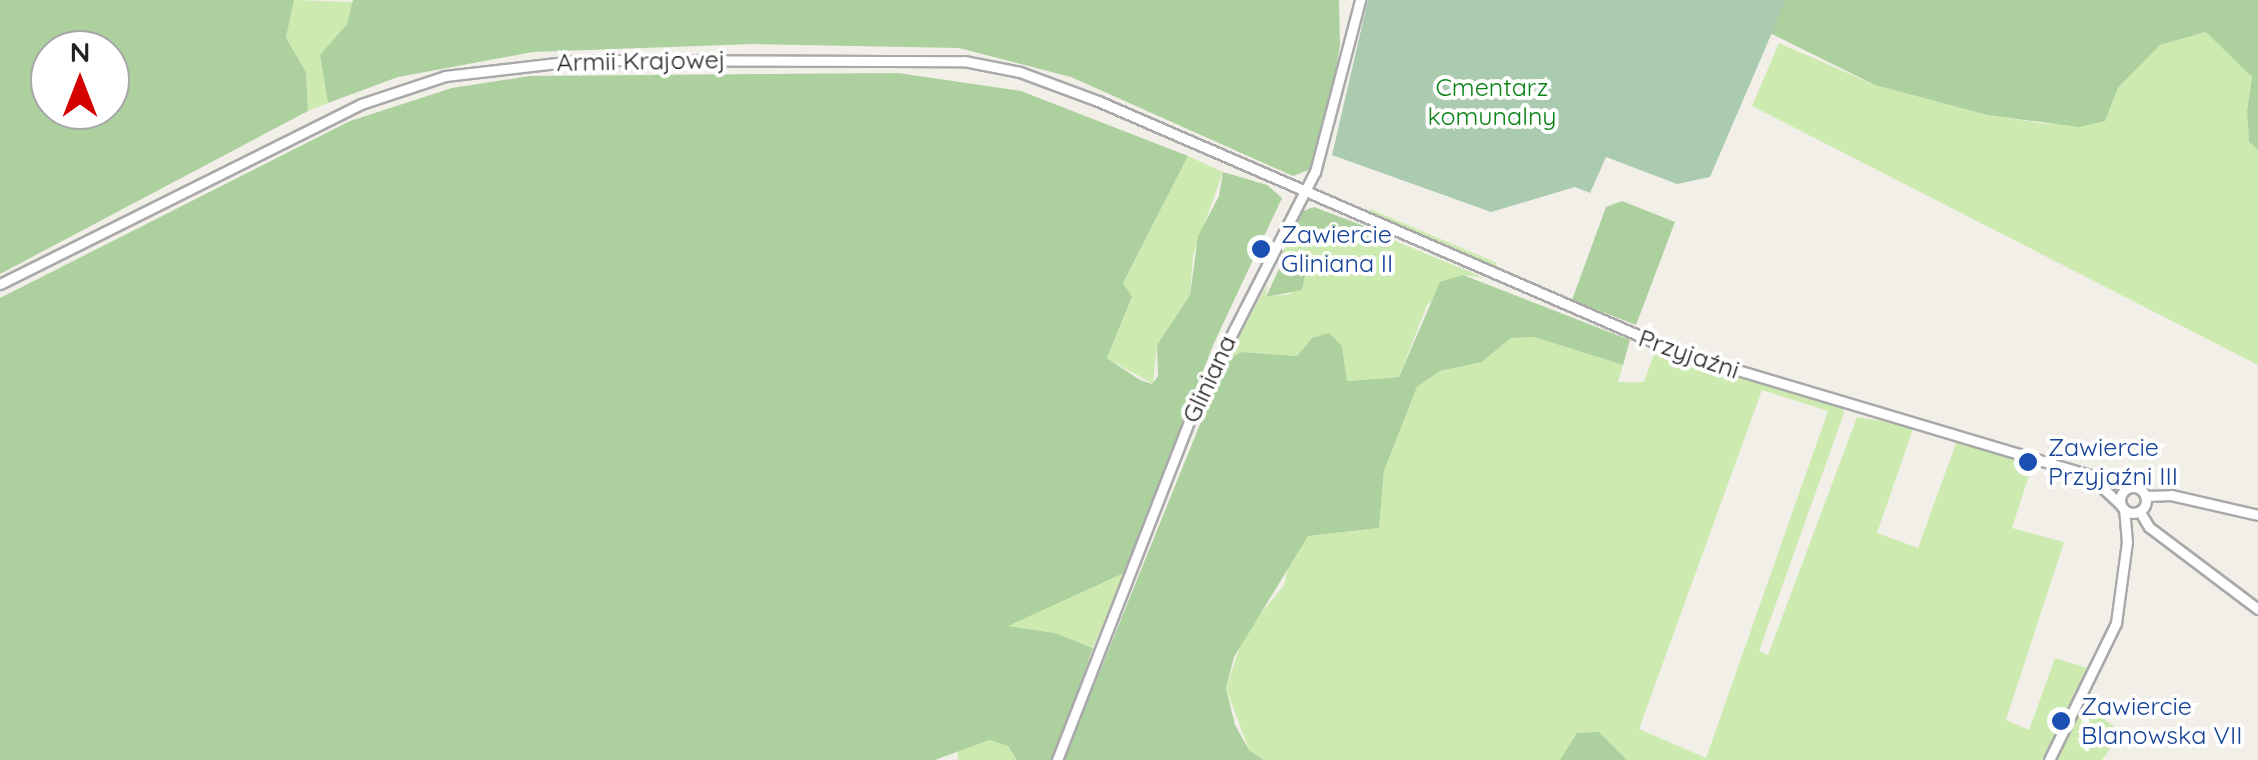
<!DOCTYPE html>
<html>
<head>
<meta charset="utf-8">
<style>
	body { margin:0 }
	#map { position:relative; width:2258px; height:760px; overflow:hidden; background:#f2efe9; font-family:Quicksand,sans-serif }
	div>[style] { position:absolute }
	.grass>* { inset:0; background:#cdebb0; transform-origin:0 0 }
	.forest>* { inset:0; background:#add19e }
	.cemetery>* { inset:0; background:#aacbaf }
	.roads { filter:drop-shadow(2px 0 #a9a9a9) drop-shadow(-2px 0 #a9a9a9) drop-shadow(0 2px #a9a9a9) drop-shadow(0 -2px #a9a9a9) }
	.minor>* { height:9px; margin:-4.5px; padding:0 4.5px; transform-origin:4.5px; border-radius:4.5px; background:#fff }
	.minor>.ring { margin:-4.5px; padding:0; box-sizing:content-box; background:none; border:9px solid #fff; border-radius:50% }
	.dots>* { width:28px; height:28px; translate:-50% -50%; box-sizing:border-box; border:5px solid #fff; border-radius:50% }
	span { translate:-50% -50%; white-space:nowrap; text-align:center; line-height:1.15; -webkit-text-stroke:8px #fff; paint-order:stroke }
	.street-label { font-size:25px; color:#222 }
	.park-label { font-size:25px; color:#0c8416 }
	.transit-label { font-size:25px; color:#164399 }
	.left { translate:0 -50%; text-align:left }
	.north { position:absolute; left:30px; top:30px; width:100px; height:100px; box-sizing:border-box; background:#fff; border:2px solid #a7a7a7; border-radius:50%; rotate:0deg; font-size:28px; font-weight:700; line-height:40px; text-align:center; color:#222 }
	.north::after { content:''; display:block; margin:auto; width:35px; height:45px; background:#d40000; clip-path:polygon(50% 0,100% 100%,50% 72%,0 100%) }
</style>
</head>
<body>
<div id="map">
	<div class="grass">
		<div style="clip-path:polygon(294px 0,354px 2px,347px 24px,320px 55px,328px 103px,308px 111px,306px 72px,286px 38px)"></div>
		<div style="clip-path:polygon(2207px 32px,2252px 77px,2247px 111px,2249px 142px,2258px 150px,2258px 365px,1752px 106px,1779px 43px,1875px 85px,1987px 115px,2047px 124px,2105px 121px,2118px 88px,2160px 45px)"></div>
		<div style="clip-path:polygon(1188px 156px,1223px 172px,1193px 255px,1190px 295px,1157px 345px,1153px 384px,1107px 358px,1132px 298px,1123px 283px)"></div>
		<div style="left:1370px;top:209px;width:138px;height:7px;rotate:23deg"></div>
		<div style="clip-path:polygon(1293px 233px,1378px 246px,1383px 242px,1376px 233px,1485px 278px,1463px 275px,1427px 305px,1399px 377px,1347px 381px,1342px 346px,1312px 338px,1297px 356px,1242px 352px,1226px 360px,1267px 285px,1266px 297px,1291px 294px,1284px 258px,1276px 265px)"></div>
		<div style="clip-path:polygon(evenodd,1534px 337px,1623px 365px,1618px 382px,1644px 382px,1654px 354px,1841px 406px,1844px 413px,1759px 651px,1768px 655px,1857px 417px,1914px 426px,1877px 533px,1918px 548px,1958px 438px,2033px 463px,2012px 528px,2064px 542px,2006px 720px,2029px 730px,2055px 658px,2091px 669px,2042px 760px,1627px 760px,1599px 732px,1560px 760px,1264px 760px,1249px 750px,1226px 688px,1244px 634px,1284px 585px,1290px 558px,1308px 536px,1379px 528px,1384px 471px,1417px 387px,1440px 371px,1482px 362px,1511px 338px,1534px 337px,1762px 390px,1828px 411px,1706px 758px,1639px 729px,1762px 390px)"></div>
		<div style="clip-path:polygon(1124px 573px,1093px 648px,1055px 633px,1005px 626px)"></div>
		<div style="clip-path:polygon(2085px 704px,2122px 733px,2102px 760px,2056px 760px)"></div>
		<div style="clip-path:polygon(989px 740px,1008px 746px,1017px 760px,958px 760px,957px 748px)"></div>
	</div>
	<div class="forest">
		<div style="clip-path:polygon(evenodd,0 0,294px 0,286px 38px,306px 72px,308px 111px,0 274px,0 0,50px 50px,110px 50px,110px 110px,50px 110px,50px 50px)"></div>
		<div style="clip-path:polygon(353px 0,1339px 0,1340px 45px,1327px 125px,1311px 169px,1293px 176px,1071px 77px,959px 48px,752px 44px,533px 52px,398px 77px,328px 103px,320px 55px,347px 24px)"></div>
		<div style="clip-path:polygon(1600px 0,2258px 0,2258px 150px,2249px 142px,2247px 111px,2252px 77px,2206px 32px,2160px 45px,2118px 88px,2105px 121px,2079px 127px,1987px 115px,1875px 85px,1772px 34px,1760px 43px)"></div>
		<div style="clip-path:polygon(898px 73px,1021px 91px,1188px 156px,1123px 283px,1132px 297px,1107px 358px,1140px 380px,1152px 384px,1158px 376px,1157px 345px,1190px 295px,1198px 236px,1219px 196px,1223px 172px,1267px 185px,1282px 198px,1214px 343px,1124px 573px,1008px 626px,1055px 633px,1093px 648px,1053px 760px,1017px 760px,1008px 746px,989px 740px,935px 760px,0 760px,0 298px,350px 121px,452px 88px,530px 76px)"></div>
		<div style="clip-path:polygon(1622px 201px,1675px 222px,1636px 325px,1572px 300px,1606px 207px)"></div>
		<div style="clip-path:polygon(1314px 207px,1364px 226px,1383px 242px,1293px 233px,1303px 211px)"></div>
		<div style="clip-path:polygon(1284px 258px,1306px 269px,1302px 290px,1266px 297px)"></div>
		<div style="clip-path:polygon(1463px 275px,1630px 340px,1623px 365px,1534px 337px,1511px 338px,1482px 362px,1440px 371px,1417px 387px,1384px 471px,1379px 528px,1308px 536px,1234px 657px,1226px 688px,1235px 725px,1249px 750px,1264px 760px,1064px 760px,1226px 360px,1241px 352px,1297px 356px,1312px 338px,1329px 333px,1342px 346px,1347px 381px,1399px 377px,1440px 282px)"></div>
		<div style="clip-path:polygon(1599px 732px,1627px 760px,1560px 760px,1577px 733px)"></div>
	</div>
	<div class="cemetery">
		<div style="clip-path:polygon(1368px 0,1786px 0,1710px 177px,1677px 184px,1606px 157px,1590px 193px,1575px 187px,1491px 212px,1332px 155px)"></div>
	</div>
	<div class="roads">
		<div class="minor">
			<div style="left:0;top:284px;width:403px;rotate:-26.5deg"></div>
			<div style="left:361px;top:104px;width:89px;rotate:-18.4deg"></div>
			<div style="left:445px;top:76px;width:139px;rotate:-6.6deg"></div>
			<div style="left:583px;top:60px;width:381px;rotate:0.2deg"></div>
			<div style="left:964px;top:61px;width:57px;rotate:11.1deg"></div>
			<div style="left:1020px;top:72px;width:83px;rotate:20.4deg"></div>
			<div style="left:1098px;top:101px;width:631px;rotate:23.44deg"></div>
			<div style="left:1677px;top:352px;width:472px;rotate:16.6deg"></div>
			<div style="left:2090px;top:476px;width:42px;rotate:43.1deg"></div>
			<div class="ring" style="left:2120px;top:487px;width:17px;height:17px"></div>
			<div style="left:2146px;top:496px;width:25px;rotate:-2deg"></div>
			<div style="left:2171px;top:495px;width:89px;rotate:12.9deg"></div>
			<div style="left:2140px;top:512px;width:17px;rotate:59deg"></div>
			<div style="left:2149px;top:527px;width:136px;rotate:37deg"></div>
			<div style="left:1057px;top:760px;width:380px;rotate:-68.7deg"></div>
			<div style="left:1195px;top:406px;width:263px;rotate:-62.9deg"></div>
			<div style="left:1315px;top:172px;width:178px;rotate:-75.3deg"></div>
			<div style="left:2049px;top:760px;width:153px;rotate:-63.9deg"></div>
			<div style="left:2116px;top:623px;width:82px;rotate:-82.3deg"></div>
			<div style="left:2127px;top:542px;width:32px;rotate:-95deg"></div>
		</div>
	</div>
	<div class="dots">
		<div style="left:1261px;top:249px;background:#1a4fb4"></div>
		<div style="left:2028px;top:462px;background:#1a4fb4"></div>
		<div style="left:2061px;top:721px;background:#1a4fb4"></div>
	</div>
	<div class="street-label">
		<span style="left:641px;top:61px;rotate:-1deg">Armii Krajowej</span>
		<span style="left:1689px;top:354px;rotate:19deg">Przyjaźni</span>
		<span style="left:1209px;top:379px;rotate:-65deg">Gliniana</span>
	</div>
	<div class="park-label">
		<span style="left:1492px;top:102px">Cmentarz<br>komunalny</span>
	</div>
	<div class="transit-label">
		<span class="left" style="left:1281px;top:249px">Zawiercie<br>Gliniana II</span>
		<span class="left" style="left:2048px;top:462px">Zawiercie<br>Przyjaźni III</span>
		<span class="left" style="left:2081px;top:721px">Zawiercie<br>Blanowska VII</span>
	</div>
	<div class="north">N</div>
</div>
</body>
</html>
